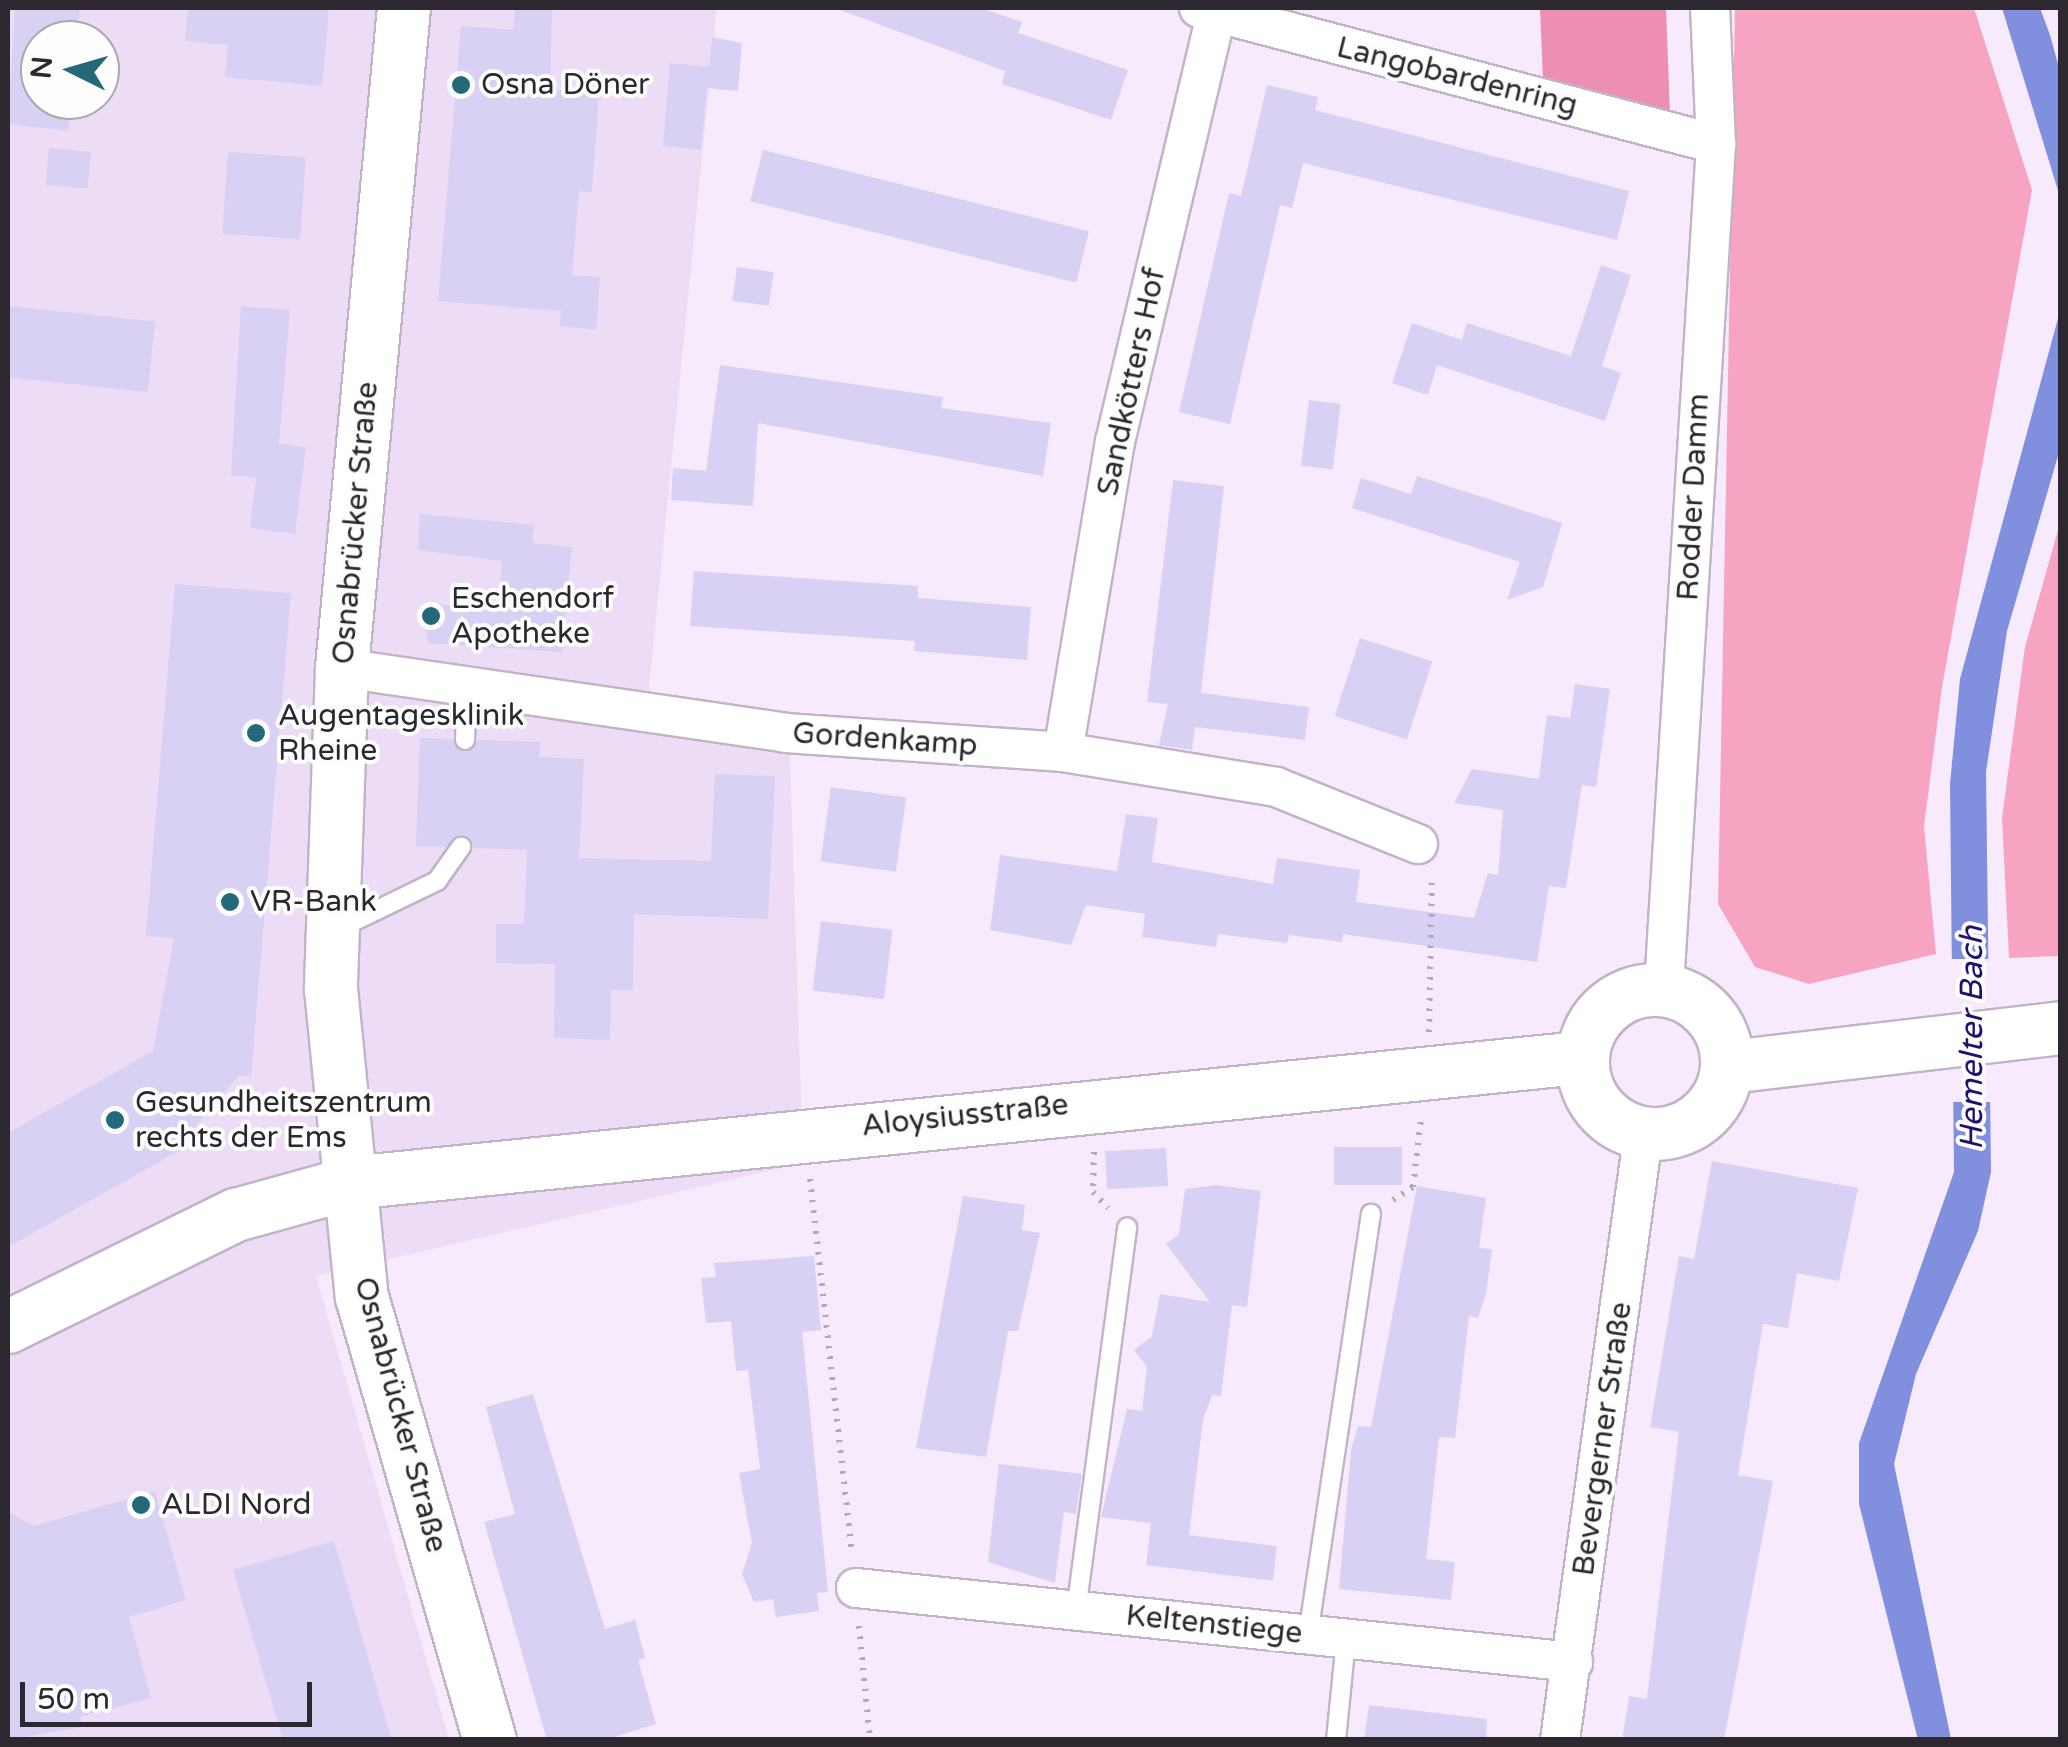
<!DOCTYPE html>
<html>
<head>
<meta charset="utf-8">
<style>
	body { margin:0 }
	#map { position:relative; width:2068px; height:1747px; overflow:hidden; background:#f7eafd; font-family:"Varela Round",sans-serif }
	div>[style] { position:absolute }
	.built>* { inset:0; background:#eddcf5 }
	.green>* { inset:0; background:#f7a4c3 }
	.forest>* { inset:0; background:#ec8fb3 }
	.water>* { inset:0; background:#818fdf }
	.pier>* { inset:0; background:#f7eafd; transform-origin:0 0 }
	.building>* { inset:0; background:#d8d1f3; transform-origin:0 0 }
	.path>* { height:6px; margin-top:-3px; transform-origin:0; background:repeating-linear-gradient(90deg,#b2a8b7 0 2.5px,transparent 0 10.5px) }
	.roads { filter:drop-shadow(2px 0 #c1b4c6) drop-shadow(-2px 0 #c1b4c6) drop-shadow(0 2px #c1b4c6) drop-shadow(0 -2px #c1b4c6) }
	.lane>* { height:18px; margin:-9px; padding:0 9px; transform-origin:9px; border-radius:9px; background:#fff }
	.street>* { height:38px; margin:-19px; padding:0 19px; transform-origin:19px; border-radius:19px; background:#fff }
	.secondary>* { height:52px; margin:-26px; padding:0 26px; transform-origin:26px; border-radius:26px; background:#fff }
	.secondary>.ring { margin:-26px; padding:0; box-sizing:content-box; background:none; border:52px solid #fff; border-radius:50% }
	.dots>* { width:28px; height:28px; translate:-50% -50%; box-sizing:border-box; border:5px solid #fdfdfd; border-radius:50% }
	span { translate:-50% -50%; white-space:nowrap; text-align:center; line-height:1.15; -webkit-text-stroke:8px #fdfdfd; paint-order:stroke }
	.street-label { font-size:30px; color:#2d282f }
	.poi-label { font-size:30px; color:#2d282f }
	.left { translate:0 -50%; text-align:left }
	.water-label { font-size:32px; color:#1c1371; font-style:italic }
	.frame { position:absolute; inset:0; border:10px solid #2d282f; pointer-events:none }
	.north { position:absolute; left:20px; top:20px; width:100px; height:100px; box-sizing:border-box; background:#fdfdfd; border:2px solid #aaa8ab; border-radius:50%; rotate:275deg; font-size:28px; font-weight:700; line-height:40px; text-align:center; color:#2d282f }
	.north::after { content:''; display:block; margin:auto; width:35px; height:45px; background:#236978; clip-path:polygon(50% 0,100% 100%,50% 72%,0 100%) }
	.scale { position:absolute; left:20px; top:1682px; width:292px; height:45px; box-sizing:border-box; border:5px solid #2d282f; border-top:0; padding-left:12px; font-size:30px; line-height:35px; white-space:nowrap; color:#2d282f; -webkit-text-stroke:8px #fdfdfd; paint-order:stroke }
</style>
</head>
<body>
<div id="map">
	<div class="built">
		<div style="clip-path:polygon(evenodd,8px 8px,717px 8px,647px 709px,789px 727px,803px 1163px,316px 1276px,449px 1739px,8px 1740px,8px 8px,40px 40px,100px 40px,100px 100px,40px 100px,40px 40px)"></div>
	</div>
	<div class="green">
		<div style="clip-path:polygon(1735px 8px,1974px 8px,2032px 190px,1942px 687px,1924px 826px,1936px 954px,1809px 984px,1755px 967px,1718px 904px)"></div>
		<div style="clip-path:polygon(2060px 523px,2060px 956px,2009px 958px,2002px 818px,2025px 647px)"></div>
	</div>
	<div class="forest">
		<div style="clip-path:polygon(1540px 8px,1666px 8px,1670px 114px,1543px 80px)"></div>
	</div>
	<div class="water">
		<div style="clip-path:polygon(2002px 8px,2040px 8px,2050px 35px,2060px 71px,2060px 197px)"></div>
		<div style="clip-path:polygon(2060px 311px,2060px 449px,2007px 631px,1986px 772px,1991px 1172px,1978px 1231px,1916px 1374px,1894px 1464px,1951px 1739px,1918px 1740px,1859px 1504px,1859px 1443px,1954px 1172px,1950px 784px,1960px 679px)"></div>
	</div>
	<div class="pier">
		<div style="left:1999px;top:959px;width:143px;height:48px;rotate:90deg"></div>
	</div>
	<div class="building">
		<div style="clip-path:polygon(15px 8px,80px 8px,77px 40px,40px 40px,40px 100px,71px 100px,68px 131px,8px 124px)"></div>
		<div style="clip-path:polygon(188px 8px,329px 8px,322px 86px,225px 77px,228px 45px,185px 41px)"></div>
		<div style="clip-path:polygon(515px 8px,552px 8px,550px 89px,599px 93px,592px 192px,579px 191px,572px 275px,600px 277px,596px 330px,560px 326px,561px 311px,438px 301px,461px 26px,513px 30px)"></div>
		<div style="clip-path:polygon(835px 8px,981px 8px,1022px 22px,1018px 33px,1128px 70px,1111px 120px,1002px 84px,1005px 71px)"></div>
		<div style="clip-path:polygon(712px 37px,742px 43px,738px 91px,707px 88px,701px 150px,663px 146px,670px 63px,709px 67px)"></div>
		<div style="clip-path:polygon(1267px 85px,1318px 97px,1315px 110px,1629px 191px,1617px 240px,1303px 163px,1292px 208px,1280px 205px,1230px 424px,1179px 412px,1229px 193px,1241px 196px)"></div>
		<div style="left:49px;top:148px;width:42px;height:37px;rotate:5deg"></div>
		<div style="left:763px;top:150px;width:336px;height:53px;rotate:14deg"></div>
		<div style="left:228px;top:152px;width:78px;height:82px;rotate:4deg"></div>
		<div style="clip-path:polygon(1601px 265px,1631px 275px,1602px 366px,1621px 373px,1605px 421px,1437px 365px,1428px 395px,1392px 383px,1412px 323px,1462px 340px,1467px 323px,1571px 356px)"></div>
		<div style="left:737px;top:267px;width:37px;height:34px;rotate:8deg"></div>
		<div style="left:8px;top:306px;width:148px;height:71px;rotate:6deg"></div>
		<div style="clip-path:polygon(241px 306px,290px 310px,279px 444px,306px 447px,295px 534px,250px 528px,256px 478px,231px 475px)"></div>
		<div style="clip-path:polygon(720px 365px,943px 397px,941px 408px,1051px 423px,1043px 476px,758px 423px,753px 506px,671px 500px,673px 468px,706px 471px)"></div>
		<div style="left:1309px;top:400px;width:32px;height:66px;rotate:7deg"></div>
		<div style="clip-path:polygon(1417px 476px,1562px 523px,1543px 587px,1507px 600px,1520px 562px,1352px 508px,1361px 478px,1411px 494px)"></div>
		<div style="clip-path:polygon(1173px 480px,1224px 486px,1201px 693px,1309px 707px,1305px 740px,1195px 727px,1192px 750px,1159px 745px,1168px 704px,1147px 702px)"></div>
		<div style="clip-path:polygon(420px 514px,534px 525px,532px 543px,572px 547px,562px 652px,428px 643px,422px 603px,497px 609px,502px 561px,418px 550px)"></div>
		<div style="clip-path:polygon(694px 571px,918px 586px,918px 598px,1031px 607px,1027px 660px,914px 651px,915px 641px,690px 626px)"></div>
		<div style="clip-path:polygon(175px 584px,291px 593px,251px 1076px,239px 1075px,193px 1130px,198px 1140px,8px 1247px,8px 1133px,153px 1051px,174px 938px,146px 936px)"></div>
		<div style="left:1360px;top:638px;width:76px;height:82px;rotate:18deg"></div>
		<div style="clip-path:polygon(1575px 684px,1610px 689px,1596px 787px,1582px 785px,1566px 888px,1549px 886px,1537px 962px,1343px 934px,1342px 942px,1289px 935px,1287px 943px,1218px 934px,1216px 947px,1142px 937px,1145px 914px,1086px 905px,1071px 945px,990px 930px,1000px 855px,1117px 871px,1126px 814px,1158px 818px,1152px 862px,1273px 884px,1277px 858px,1360px 870px,1356px 902px,1474px 918px,1488px 873px,1498px 875px,1503px 810px,1454px 803px,1472px 769px,1539px 779px,1547px 715px,1570px 718px)"></div>
		<div style="clip-path:polygon(420px 738px,453px 739px,465px 752px,478px 740px,540px 742px,539px 757px,584px 759px,579px 858px,711px 861px,715px 774px,775px 776px,768px 919px,634px 914px,633px 990px,611px 990px,610px 1040px,554px 1038px,555px 964px,496px 963px,496px 924px,524px 924px,527px 850px,473px 848px,461px 835px,446px 847px,416px 846px)"></div>
		<div style="left:831px;top:787px;width:76px;height:75px;rotate:8deg"></div>
		<div style="left:821px;top:921px;width:72px;height:70px;rotate:7deg"></div>
		<div style="left:1402px;top:1147px;width:38px;height:68px;rotate:90deg"></div>
		<div style="left:1166px;top:1148px;width:38px;height:61px;rotate:87deg"></div>
		<div style="clip-path:polygon(1712px 1161px,1858px 1188px,1839px 1281px,1797px 1273px,1788px 1328px,1763px 1324px,1738px 1475px,1773px 1481px,1724px 1740px,1622px 1740px,1629px 1696px,1647px 1699px,1679px 1432px,1650px 1427px,1679px 1256px,1694px 1259px)"></div>
		<div style="clip-path:polygon(1216px 1185px,1261px 1191px,1247px 1307px,1232px 1305px,1221px 1396px,1212px 1395px,1203px 1420px,1189px 1535px,1277px 1546px,1273px 1581px,1146px 1565px,1151px 1523px,1101px 1517px,1127px 1409px,1142px 1411px,1147px 1367px,1134px 1350px,1152px 1336px,1160px 1294px,1210px 1302px,1166px 1244px,1179px 1234px,1185px 1189px)"></div>
		<div style="clip-path:polygon(1417px 1186px,1486px 1198px,1479px 1248px,1492px 1249px,1486px 1294px,1478px 1318px,1469px 1316px,1455px 1438px,1439px 1437px,1426px 1559px,1455px 1562px,1451px 1600px,1339px 1589px,1351px 1450px,1358px 1426px,1371px 1427px)"></div>
		<div style="clip-path:polygon(963px 1196px,1025px 1205px,1022px 1230px,1040px 1233px,1018px 1331px,1008px 1331px,986px 1457px,916px 1448px)"></div>
		<div style="clip-path:polygon(814px 1256px,821px 1330px,802px 1332px,828px 1592px,817px 1593px,819px 1611px,776px 1617px,773px 1599px,754px 1602px,742px 1574px,752px 1543px,739px 1473px,760px 1469px,748px 1370px,736px 1371px,731px 1321px,706px 1323px,701px 1278px,716px 1277px,714px 1263px)"></div>
		<div style="clip-path:polygon(533px 1394px,605px 1629px,635px 1620px,645px 1658px,638px 1660px,656px 1724px,604px 1740px,547px 1740px,484px 1522px,515px 1514px,486px 1407px)"></div>
		<div style="clip-path:polygon(999px 1464px,1082px 1474px,1076px 1514px,1064px 1512px,1055px 1583px,988px 1562px)"></div>
		<div style="clip-path:polygon(155px 1491px,186px 1600px,129px 1617px,151px 1698px,80px 1717px,83px 1727px,8px 1740px,8px 1512px,34px 1526px)"></div>
		<div style="clip-path:polygon(334px 1541px,392px 1740px,283px 1740px,233px 1570px)"></div>
		<div style="clip-path:polygon(1369px 1705px,1487px 1719px,1486px 1740px,1364px 1740px)"></div>
	</div>
	<div class="path">
		<div style="left:1429px;top:1032px;width:156px;rotate:-88.9deg"></div>
		<div style="left:1094px;top:1152px;width:40px;rotate:91.4deg"></div>
		<div style="left:1093px;top:1192px;width:22px;rotate:47deg"></div>
		<div style="left:810px;top:1179px;width:377px;rotate:83.6deg"></div>
		<div style="left:1393px;top:1200px;width:24px;rotate:-33deg"></div>
		<div style="left:1413px;top:1187px;width:68px;rotate:-83.3deg"></div>
		<div style="left:859px;top:1626px;width:115px;rotate:84.5deg"></div>
	</div>
	<div class="roads">
		<div class="lane">
			<div style="left:465px;top:740px;width:51px;rotate:-87.8deg"></div>
			<div style="left:340px;top:928px;width:108px;rotate:-25.9deg"></div>
			<div style="left:437px;top:881px;width:42px;rotate:-54.8deg"></div>
			<div style="left:1076px;top:1611px;width:387px;rotate:-82.4deg"></div>
			<div style="left:1308px;top:1635px;width:426px;rotate:-81.5deg"></div>
			<div style="left:1336px;top:1740px;width:101px;rotate:-84.3deg"></div>
		</div>
		<div class="street">
			<div style="left:1199px;top:8px;width:535px;rotate:14.74deg"></div>
			<div style="left:342px;top:668px;width:449px;rotate:8.3deg"></div>
			<div style="left:786px;top:733px;width:278px;rotate:3.9deg"></div>
			<div style="left:1063px;top:752px;width:216px;rotate:9.3deg"></div>
			<div style="left:1276px;top:787px;width:153px;rotate:21.9deg"></div>
			<div style="left:1063px;top:752px;width:314px;rotate:-80.5deg"></div>
			<div style="left:1115px;top:442px;width:439px;rotate:-76.7deg"></div>
			<div style="left:1664px;top:987px;width:845px;rotate:-86.47deg"></div>
			<div style="left:1716px;top:144px;width:136px;rotate:-92.5deg"></div>
			<div style="left:856px;top:1588px;width:721px;rotate:5.89deg"></div>
			<div style="left:1560px;top:1740px;width:609px;rotate:-82.16deg"></div>
		</div>
		<div class="secondary">
			<div style="left:404px;top:8px;width:663px;rotate:95.37deg"></div>
			<div style="left:342px;top:668px;width:321px;rotate:92deg"></div>
			<div style="left:331px;top:989px;width:310px;rotate:84.3deg"></div>
			<div style="left:362px;top:1297px;width:461px;rotate:73.9deg"></div>
			<div class="ring" style="left:1583px;top:990px;width:92px;height:92px"></div>
			<div style="left:1730px;top:1067px;width:332px;rotate:-6.7deg"></div>
			<div style="left:8px;top:1327px;width:254px;rotate:-26.2deg"></div>
			<div style="left:236px;top:1215px;width:119px;rotate:-15.5deg"></div>
			<div style="left:351px;top:1183px;width:1234px;rotate:-5.81deg"></div>
		</div>
	</div>
	<div class="dots">
		<div style="left:461px;top:85px;background:#236978"></div>
		<div style="left:431px;top:616px;background:#236978"></div>
		<div style="left:256px;top:733px;background:#236978"></div>
		<div style="left:230px;top:902px;background:#236978"></div>
		<div style="left:115px;top:1120px;background:#236978"></div>
		<div style="left:141px;top:1505px;background:#236978"></div>
	</div>
	<div class="street-label">
		<span style="left:1457px;top:77px;rotate:14deg">Langobardenring</span>
		<span style="left:1132px;top:382px;rotate:-78deg">Sandkötters Hof</span>
		<span style="left:1694px;top:497px;rotate:-87deg">Rodder Damm</span>
		<span style="left:356px;top:523px;rotate:-85deg">Osnabrücker Straße</span>
		<span style="left:885px;top:740px;rotate:4deg">Gordenkamp</span>
		<span style="left:965px;top:1116px;rotate:-6deg">Aloysiusstraße</span>
		<span style="left:400px;top:1415px;rotate:75deg">Osnabrücker Straße</span>
		<span style="left:1603px;top:1439px;rotate:-82deg">Bevergerner Straße</span>
		<span style="left:1214px;top:1625px;rotate:6deg">Keltenstiege</span>
	</div>
	<div class="poi-label">
		<span class="left" style="left:481px;top:85px">Osna Döner</span>
		<span class="left" style="left:451px;top:616px">Eschendorf<br>Apotheke</span>
		<span class="left" style="left:278px;top:733px">Augentagesklinik<br>Rheine</span>
		<span class="left" style="left:250px;top:902px">VR-Bank</span>
		<span class="left" style="left:135px;top:1120px">Gesundheitszentrum<br>rechts der Ems</span>
		<span class="left" style="left:161px;top:1505px">ALDI Nord</span>
	</div>
	<div class="water-label">
		<span style="left:1972px;top:1038px;rotate:-90deg">Hemelter Bach</span>
	</div>
	<div class="frame"></div>
	<div class="north">N</div>
	<div class="scale">50 m</div>
</div>
</body>
</html>
